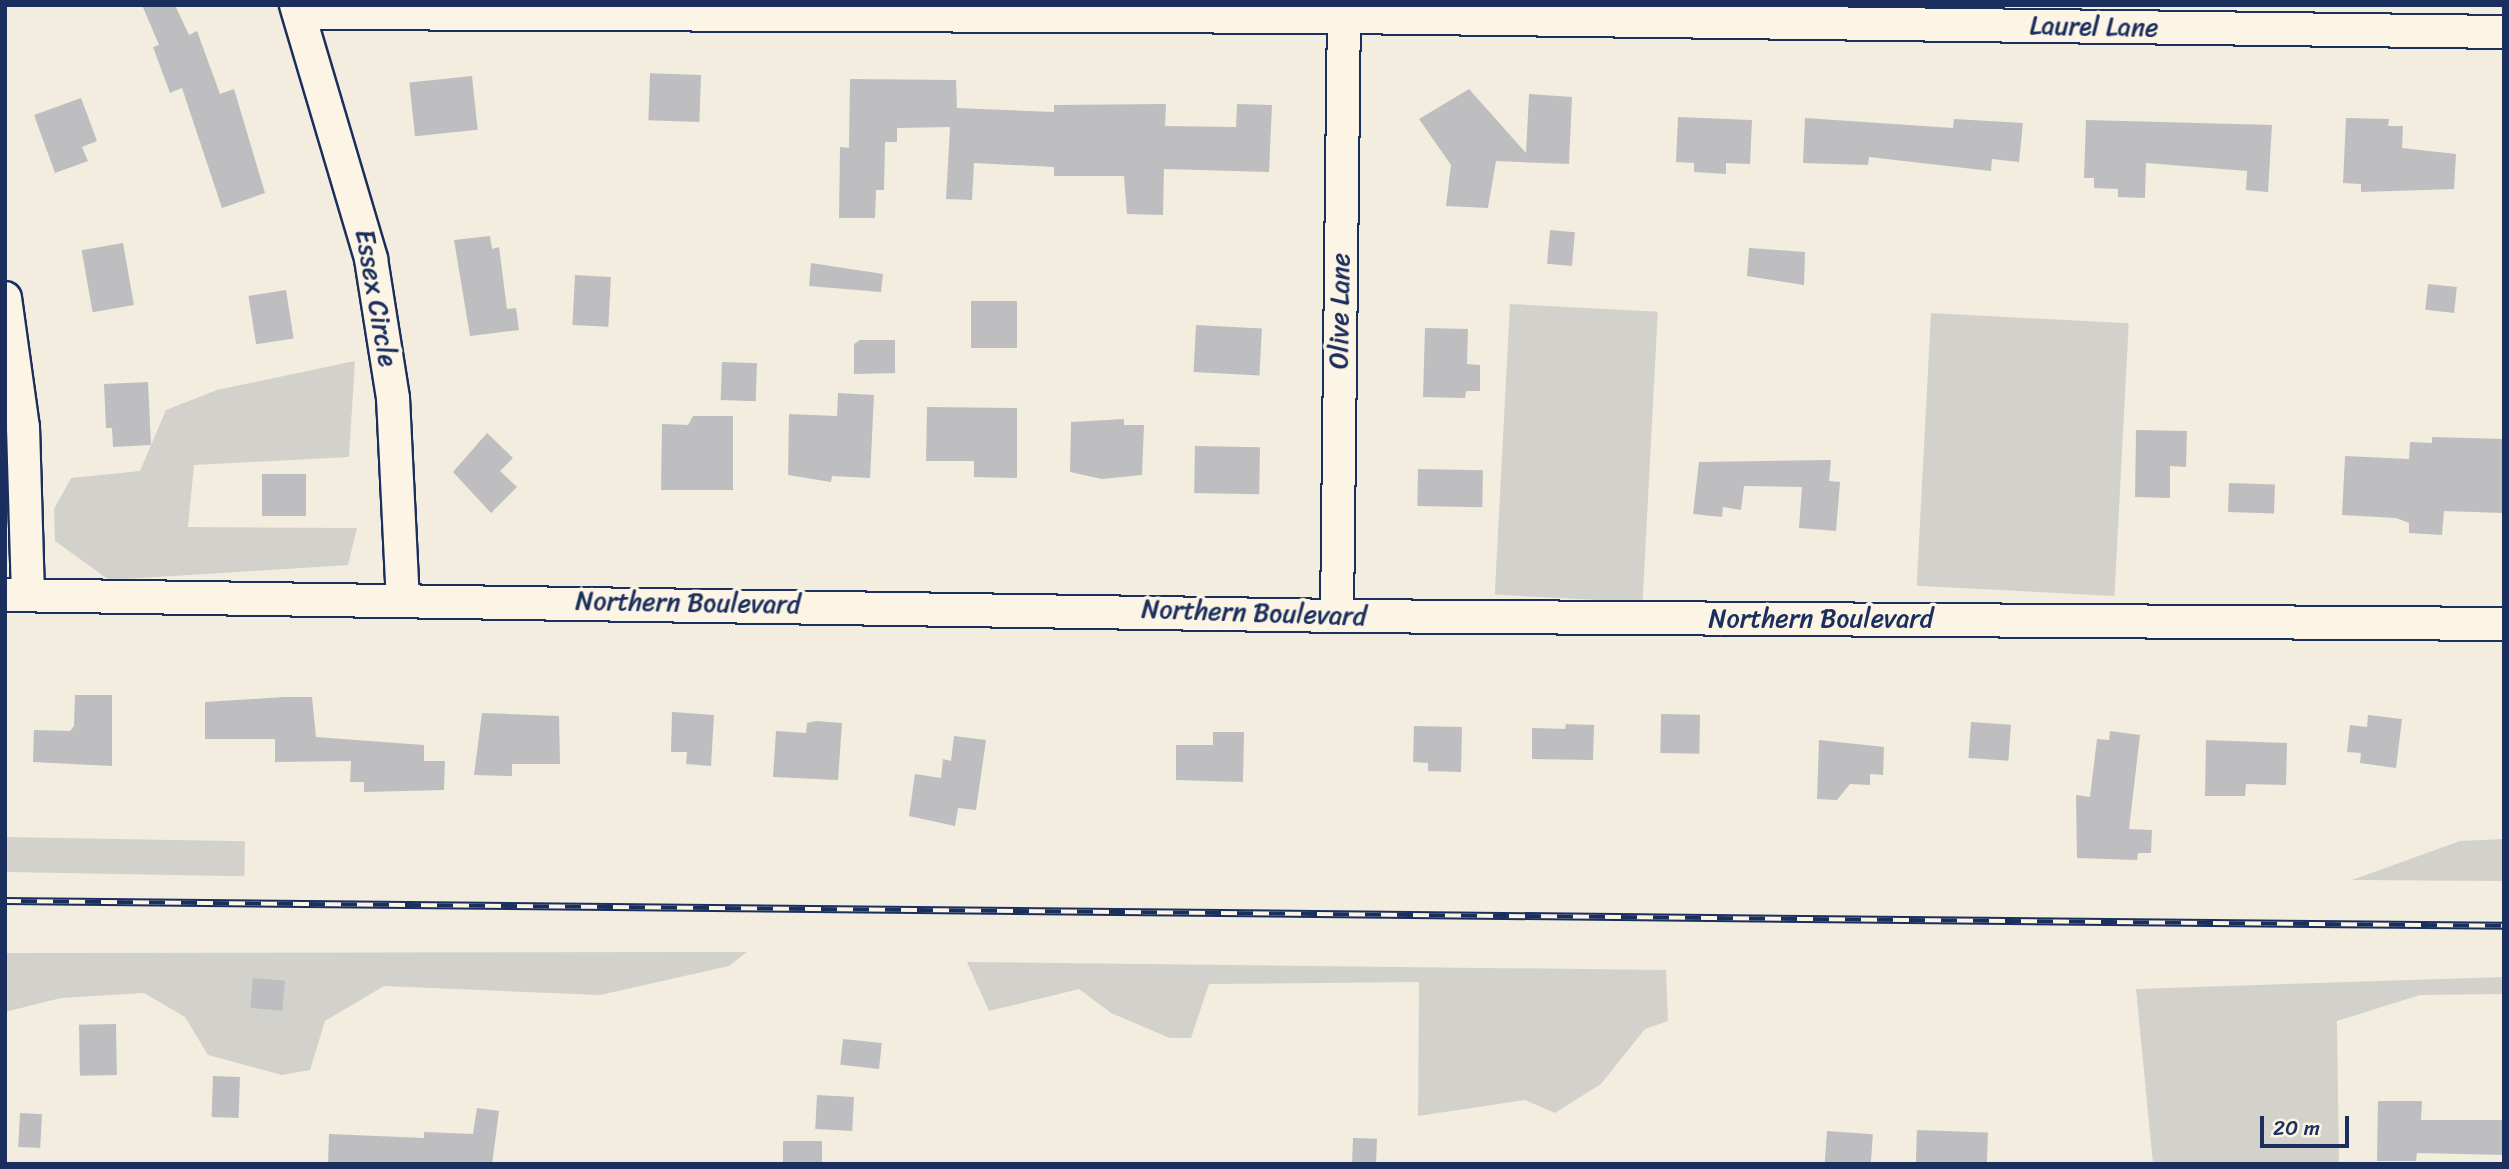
<!DOCTYPE html>
<html>
<head>
<meta charset="utf-8">
<style>
	body { margin:0 }
	#map { position:relative; width:2509px; height:1169px; overflow:hidden; background:#f3ede0; font-family:Sriracha,sans-serif }
	div>[style] { position:absolute }
	.green>* { inset:0; background:#d3d1cc; transform-origin:0 0 }
	.building>* { inset:0; background:#bebec0; transform-origin:0 0 }
	.roads { filter:drop-shadow(2px 0 #1b2f5e) drop-shadow(-2px 0 #1b2f5e) drop-shadow(0 2px #1b2f5e) drop-shadow(0 -2px #1b2f5e) }
	.street>* { height:32px; margin:-16px; padding:0 16px; transform-origin:16px; border-radius:16px; background:#fcf5e5 }
	.rail>* { height:8px; margin-top:-4px; transform-origin:0; background:repeating-linear-gradient(90deg,#fcf5e5 0 16px,#1b2f5e 0 32px); box-sizing:border-box; border-block:2px solid #1b2f5e }
	span { translate:-50% -50%; white-space:nowrap; text-align:center; line-height:1.15; -webkit-text-stroke:7px #fcf5e5; paint-order:stroke }
	.street-label { font-size:26px; color:#1b2f5e }
	.frame { position:absolute; inset:0; border:7px solid #1b2f5e; pointer-events:none }
	.scale { position:absolute; left:2260px; top:1116px; width:89px; height:32px; box-sizing:border-box; border:4px solid #1b2f5e; border-top:0; padding-left:9px; font-size:21px; line-height:24px; white-space:nowrap; color:#1b2f5e; -webkit-text-stroke:5px #fcf5e5; paint-order:stroke }
</style>
</head>
<body>
<div id="map">
	<div class="green">
		<div style="left:1510px;top:304px;width:148px;height:291px;rotate:3deg"></div>
		<div style="left:1931px;top:313px;width:198px;height:273px;rotate:3deg"></div>
		<div style="clip-path:polygon(355px 361px,349px 457px,194px 465px,188px 527px,357px 528px,348px 565px,109px 580px,55px 541px,54px 509px,71px 478px,140px 471px,166px 410px,217px 390px)"></div>
		<div style="left:5px;top:837px;width:240px;height:35px;rotate:1deg"></div>
		<div style="clip-path:polygon(2504px 839px,2504px 881px,2352px 880px,2460px 841px)"></div>
		<div style="clip-path:polygon(747px 952px,729px 966px,600px 995px,384px 986px,325px 1021px,310px 1070px,282px 1075px,208px 1055px,185px 1017px,144px 993px,61px 998px,5px 1012px,5px 953px)"></div>
		<div style="clip-path:polygon(967px 962px,1666px 970px,1668px 1021px,1645px 1029px,1601px 1084px,1555px 1113px,1525px 1100px,1418px 1116px,1419px 982px,1209px 984px,1191px 1038px,1170px 1038px,1111px 1013px,1079px 989px,989px 1011px)"></div>
		<div style="clip-path:polygon(2504px 977px,2504px 994px,2420px 995px,2337px 1021px,2339px 1164px,2153px 1164px,2136px 989px)"></div>
	</div>
	<div class="building">
		<div style="clip-path:polygon(142px 5px,175px 5px,189px 35px,197px 31px,220px 94px,234px 89px,265px 193px,222px 208px,182px 88px,170px 93px,153px 47px,159px 45px)"></div>
		<div style="left:701px;top:75px;width:47px;height:51px;rotate:92deg"></div>
		<div style="left:472px;top:76px;width:54px;height:63px;rotate:84deg"></div>
		<div style="clip-path:polygon(850px 79px,956px 80px,957px 108px,1054px 112px,1054px 105px,1166px 104px,1165px 126px,1236px 127px,1237px 104px,1272px 105px,1269px 172px,1164px 169px,1163px 215px,1127px 214px,1124px 176px,1054px 176px,1054px 167px,974px 163px,972px 200px,946px 199px,950px 127px,897px 128px,897px 142px,885px 142px,884px 190px,876px 190px,875px 218px,839px 218px,840px 147px,849px 148px)"></div>
		<div style="clip-path:polygon(1469px 89px,1526px 153px,1529px 94px,1572px 97px,1569px 164px,1496px 161px,1488px 208px,1446px 206px,1451px 165px,1419px 119px)"></div>
		<div style="clip-path:polygon(81px 98px,97px 141px,82px 147px,88px 161px,55px 173px,34px 115px)"></div>
		<div style="clip-path:polygon(1678px 117px,1752px 120px,1750px 164px,1726px 163px,1726px 174px,1694px 172px,1694px 163px,1676px 162px)"></div>
		<div style="clip-path:polygon(1805px 118px,1953px 128px,1954px 119px,2023px 123px,2019px 162px,1992px 159px,1991px 171px,1869px 157px,1868px 165px,1803px 163px)"></div>
		<div style="clip-path:polygon(2346px 118px,2389px 119px,2388px 126px,2403px 126px,2402px 148px,2456px 154px,2454px 189px,2361px 192px,2361px 184px,2343px 183px)"></div>
		<div style="clip-path:polygon(2086px 120px,2272px 125px,2268px 192px,2246px 190px,2247px 171px,2146px 163px,2145px 198px,2118px 197px,2118px 189px,2094px 188px,2094px 178px,2084px 178px)"></div>
		<div style="left:1550px;top:230px;width:25px;height:34px;rotate:5deg"></div>
		<div style="clip-path:polygon(490px 236px,492px 249px,499px 247px,507px 309px,516px 308px,519px 330px,470px 336px,454px 240px)"></div>
		<div style="left:123px;top:243px;width:63px;height:42px;rotate:80deg"></div>
		<div style="clip-path:polygon(1749px 248px,1805px 252px,1804px 285px,1747px 276px)"></div>
		<div style="clip-path:polygon(811px 263px,883px 274px,881px 292px,809px 286px)"></div>
		<div style="left:575px;top:275px;width:36px;height:50px;rotate:3deg"></div>
		<div style="left:2428px;top:284px;width:29px;height:26px;rotate:6deg"></div>
		<div style="left:286px;top:290px;width:49px;height:38px;rotate:81deg"></div>
		<div style="left:971px;top:301px;width:46px;height:47px"></div>
		<div style="left:1196px;top:325px;width:66px;height:47px;rotate:3deg"></div>
		<div style="clip-path:polygon(1425px 328px,1468px 329px,1467px 364px,1480px 365px,1480px 391px,1466px 391px,1465px 398px,1423px 397px)"></div>
		<div style="clip-path:polygon(860px 340px,895px 340px,895px 373px,854px 374px,854px 344px)"></div>
		<div style="left:722px;top:362px;width:35px;height:38px;rotate:2deg"></div>
		<div style="clip-path:polygon(148px 382px,151px 445px,113px 447px,112px 428px,106px 428px,104px 384px)"></div>
		<div style="clip-path:polygon(838px 393px,874px 395px,870px 478px,832px 476px,831px 482px,788px 475px,789px 414px,837px 416px)"></div>
		<div style="clip-path:polygon(927px 407px,1017px 408px,1017px 478px,974px 477px,974px 461px,926px 461px)"></div>
		<div style="clip-path:polygon(693px 416px,733px 416px,733px 490px,661px 490px,662px 424px,688px 425px)"></div>
		<div style="clip-path:polygon(1124px 419px,1124px 425px,1144px 425px,1142px 475px,1102px 479px,1070px 472px,1071px 422px)"></div>
		<div style="clip-path:polygon(2136px 430px,2187px 431px,2186px 467px,2170px 466px,2170px 498px,2135px 497px)"></div>
		<div style="clip-path:polygon(487px 433px,513px 458px,500px 471px,517px 487px,491px 513px,453px 472px)"></div>
		<div style="clip-path:polygon(2432px 437px,2504px 439px,2504px 513px,2444px 511px,2442px 535px,2409px 533px,2409px 523px,2396px 518px,2342px 515px,2345px 456px,2409px 459px,2410px 442px,2432px 443px)"></div>
		<div style="left:1195px;top:446px;width:65px;height:47px;rotate:1deg"></div>
		<div style="clip-path:polygon(1831px 460px,1829px 481px,1840px 482px,1836px 531px,1799px 528px,1802px 487px,1744px 486px,1741px 510px,1723px 507px,1722px 517px,1693px 514px,1699px 462px)"></div>
		<div style="left:1418px;top:469px;width:65px;height:37px;rotate:1deg"></div>
		<div style="left:306px;top:474px;width:42px;height:44px;rotate:90deg"></div>
		<div style="left:2229px;top:483px;width:46px;height:29px;rotate:2deg"></div>
		<div style="clip-path:polygon(75px 695px,112px 695px,112px 766px,33px 762px,34px 730px,70px 731px,74px 726px)"></div>
		<div style="clip-path:polygon(284px 697px,312px 697px,316px 737px,424px 745px,424px 761px,445px 761px,444px 790px,364px 792px,364px 782px,350px 782px,351px 761px,275px 762px,275px 739px,205px 739px,205px 702px)"></div>
		<div style="clip-path:polygon(672px 712px,714px 715px,711px 766px,686px 764px,687px 752px,671px 752px)"></div>
		<div style="clip-path:polygon(482px 713px,559px 716px,560px 764px,512px 764px,512px 776px,474px 775px)"></div>
		<div style="left:1661px;top:714px;width:39px;height:39px;rotate:1deg"></div>
		<div style="clip-path:polygon(2368px 715px,2402px 719px,2396px 768px,2360px 763px,2361px 753px,2347px 752px,2350px 725px,2367px 727px)"></div>
		<div style="clip-path:polygon(816px 721px,842px 723px,838px 780px,773px 777px,776px 731px,806px 733px,807px 723px)"></div>
		<div style="left:1971px;top:722px;width:40px;height:36px;rotate:4deg"></div>
		<div style="clip-path:polygon(1566px 724px,1594px 725px,1593px 760px,1532px 759px,1532px 728px,1565px 729px)"></div>
		<div style="clip-path:polygon(1414px 726px,1462px 727px,1461px 772px,1428px 771px,1428px 763px,1413px 762px)"></div>
		<div style="clip-path:polygon(2110px 731px,2140px 735px,2129px 829px,2152px 830px,2151px 853px,2138px 853px,2137px 860px,2077px 858px,2076px 795px,2090px 797px,2097px 739px,2109px 740px)"></div>
		<div style="clip-path:polygon(1213px 732px,1244px 732px,1243px 782px,1176px 780px,1176px 745px,1213px 745px)"></div>
		<div style="clip-path:polygon(954px 736px,986px 740px,976px 810px,958px 808px,955px 826px,909px 816px,915px 774px,941px 778px,943px 759px,951px 761px)"></div>
		<div style="clip-path:polygon(1819px 740px,1884px 747px,1883px 775px,1870px 774px,1870px 785px,1850px 784px,1837px 800px,1817px 799px)"></div>
		<div style="clip-path:polygon(2206px 740px,2287px 743px,2286px 785px,2246px 784px,2245px 796px,2205px 796px)"></div>
		<div style="left:253px;top:978px;width:32px;height:30px;rotate:5deg"></div>
		<div style="left:116px;top:1024px;width:51px;height:37px;rotate:89deg"></div>
		<div style="left:843px;top:1039px;width:39px;height:26px;rotate:6deg"></div>
		<div style="left:213px;top:1076px;width:27px;height:41px;rotate:2deg"></div>
		<div style="left:817px;top:1095px;width:37px;height:34px;rotate:3deg"></div>
		<div style="clip-path:polygon(2378px 1101px,2422px 1101px,2421px 1120px,2504px 1120px,2504px 1155px,2417px 1153px,2416px 1161px,2377px 1161px)"></div>
		<div style="clip-path:polygon(477px 1108px,499px 1111px,492px 1164px,328px 1164px,329px 1134px,424px 1138px,424px 1132px,473px 1134px)"></div>
		<div style="left:20px;top:1113px;width:22px;height:34px;rotate:3deg"></div>
		<div style="left:1917px;top:1130px;width:71px;height:34px;rotate:2deg"></div>
		<div style="left:1827px;top:1131px;width:46px;height:33px;rotate:4deg"></div>
		<div style="left:1353px;top:1138px;width:24px;height:26px;rotate:2deg"></div>
		<div style="left:783px;top:1141px;width:39px;height:23px"></div>
	</div>
	<div class="roads">
		<div class="street">
			<div style="left:296px;top:5px;width:265px;rotate:73.5deg"></div>
			<div style="left:371px;top:259px;width:141px;rotate:81deg"></div>
			<div style="left:393px;top:398px;width:203px;rotate:87.2deg"></div>
			<div style="left:299px;top:13px;width:1045px;rotate:0.22deg"></div>
			<div style="left:1344px;top:17px;width:1160px;rotate:0.74deg"></div>
			<div style="left:5px;top:298px;width:130px;rotate:82.1deg"></div>
			<div style="left:23px;top:427px;width:168px;rotate:88.3deg"></div>
			<div style="left:5px;top:595px;width:1332px;rotate:0.9deg"></div>
			<div style="left:1337px;top:616px;width:1167px;rotate:0.39deg"></div>
			<div style="left:1337px;top:616px;width:611px;rotate:-89.34deg"></div>
		</div>
	</div>
	<div class="rail">
		<div style="left:5px;top:901px;width:2499px;rotate:0.57deg"></div>
	</div>
	<div class="street-label">
		<span style="left:2094px;top:27px;rotate:1deg">Laurel Lane</span>
		<span style="left:376px;top:298px;rotate:80deg">Essex Circle</span>
		<span style="left:1340px;top:311px;rotate:-89deg">Olive Lane</span>
		<span style="left:688px;top:603px;rotate:1deg">Northern Boulevard</span>
		<span style="left:1254px;top:613px;rotate:2deg">Northern Boulevard</span>
		<span style="left:1821px;top:619px">Northern Boulevard</span>
	</div>
	<div class="frame"></div>
	<div class="scale">20 m</div>
</div>
</body>
</html>
